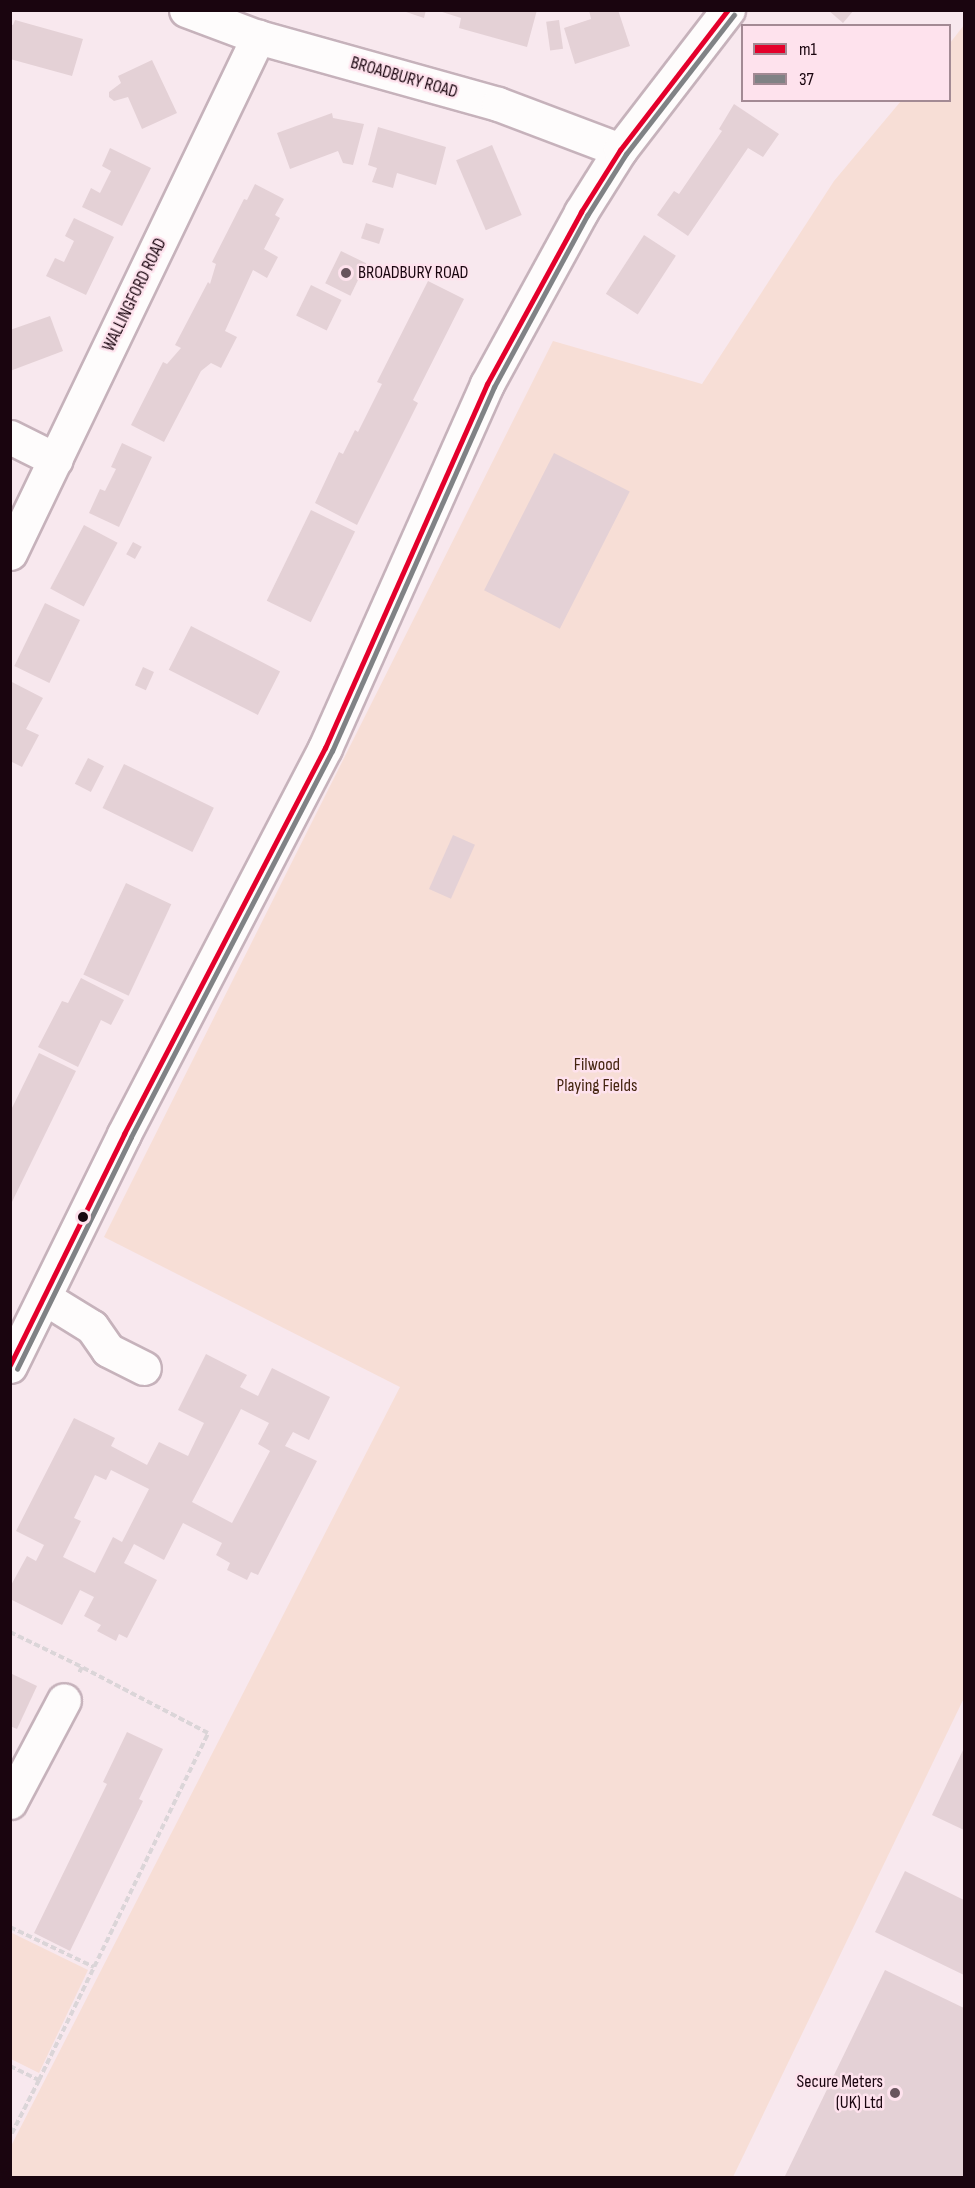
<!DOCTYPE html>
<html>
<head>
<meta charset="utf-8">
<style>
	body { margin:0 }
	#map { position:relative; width:975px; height:2188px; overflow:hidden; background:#f8e8ee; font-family:"Sofia Sans Condensed",sans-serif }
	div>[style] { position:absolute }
	.green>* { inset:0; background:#f7ded6 }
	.building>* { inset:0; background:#e4d1d6; transform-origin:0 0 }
	.path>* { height:4px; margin-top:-2px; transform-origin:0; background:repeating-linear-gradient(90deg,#dbd5d8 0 6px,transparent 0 9px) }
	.roads { filter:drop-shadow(2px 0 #c6b2bb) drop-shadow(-2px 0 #c6b2bb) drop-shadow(0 2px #c6b2bb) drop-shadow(0 -2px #c6b2bb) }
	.minor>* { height:33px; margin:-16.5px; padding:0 16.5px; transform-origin:16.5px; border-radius:16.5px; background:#fefcfc }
	.bus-1>* { height:4.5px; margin:-2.25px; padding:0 2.25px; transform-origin:2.25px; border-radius:2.25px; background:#e4002b }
	.bus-2>* { height:4.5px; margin:-2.25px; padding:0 2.25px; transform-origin:2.25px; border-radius:2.25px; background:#808285 }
	.dots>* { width:16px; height:16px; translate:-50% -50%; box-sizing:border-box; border:3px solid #fee2ed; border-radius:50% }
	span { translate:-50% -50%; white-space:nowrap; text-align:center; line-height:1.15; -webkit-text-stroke:5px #fee2ed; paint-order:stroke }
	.street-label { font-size:18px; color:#1a050f }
	.poi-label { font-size:18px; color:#1a050f }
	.left { translate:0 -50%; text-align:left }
	.right { translate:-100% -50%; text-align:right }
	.park-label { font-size:18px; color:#452511 }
	.frame { position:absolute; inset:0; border:12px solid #1a050f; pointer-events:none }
	.legend { position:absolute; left:741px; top:24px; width:210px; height:78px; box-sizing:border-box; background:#fee2ed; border:2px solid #a38a94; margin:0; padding:8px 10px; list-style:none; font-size:18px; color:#1a050f }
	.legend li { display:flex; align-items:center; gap:12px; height:30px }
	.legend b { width:30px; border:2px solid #a38a94 }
</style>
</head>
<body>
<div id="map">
	<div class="green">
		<div style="clip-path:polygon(964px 25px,964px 1698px,733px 2177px,11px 2178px,10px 2148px,400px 1387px,104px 1237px,553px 341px,702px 384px,834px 181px,901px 101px,950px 100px,950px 43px)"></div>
		<div style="clip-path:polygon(10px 1932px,88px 1970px,39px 2073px,11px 2059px)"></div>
	</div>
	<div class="building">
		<div style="clip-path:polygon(400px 10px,426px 10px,424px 18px)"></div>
		<div style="clip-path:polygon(436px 10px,537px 10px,527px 47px,459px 28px,461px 18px)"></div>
		<div style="clip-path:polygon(589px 10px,618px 10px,630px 46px,575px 64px,564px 28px,591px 19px)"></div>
		<div style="clip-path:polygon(828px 10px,854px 10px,843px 23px)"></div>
		<div style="clip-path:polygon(15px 20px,83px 39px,72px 76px,10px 59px,10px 24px,13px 25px)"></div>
		<div style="left:559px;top:20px;width:29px;height:13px;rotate:82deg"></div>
		<div style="clip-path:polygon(152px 60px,177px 113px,142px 129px,128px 97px,114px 101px,109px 97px,109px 92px,121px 83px,118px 76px)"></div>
		<div style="clip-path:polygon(734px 104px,779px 134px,763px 157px,748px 148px,688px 236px,657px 215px,674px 191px,679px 194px,722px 131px,719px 129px)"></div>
		<div style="clip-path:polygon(332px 113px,333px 118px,364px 124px,353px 165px,343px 163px,338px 151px,290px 169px,277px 133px)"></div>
		<div style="clip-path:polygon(378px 127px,446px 147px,436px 185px,397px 173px,393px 188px,372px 182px,377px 168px,368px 165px)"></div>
		<div style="left:492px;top:145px;width:76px;height:39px;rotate:67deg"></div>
		<div style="clip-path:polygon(110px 148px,151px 168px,122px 226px,82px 207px,91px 188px,100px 193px,111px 171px,102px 166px)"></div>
		<div style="clip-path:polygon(255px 184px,284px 199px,275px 215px,280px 218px,264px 249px,278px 257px,267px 278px,253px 270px,225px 331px,237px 337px,221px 368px,211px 363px,201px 371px,164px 442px,131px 425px,163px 362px,167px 364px,181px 348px,175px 345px,208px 282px,210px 284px,216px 264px,212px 262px,244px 199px,247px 200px)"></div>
		<div style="clip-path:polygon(74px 218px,114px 237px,86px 295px,46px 276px,55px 258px,64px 262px,74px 241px,65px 236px)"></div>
		<div style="left:366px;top:223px;width:19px;height:16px;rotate:18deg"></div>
		<div style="left:644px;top:235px;width:38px;height:70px;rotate:33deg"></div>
		<div style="left:341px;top:251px;width:28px;height:36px;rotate:26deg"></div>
		<div style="clip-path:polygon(428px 281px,464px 299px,413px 400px,418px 403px,357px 525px,315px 503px,339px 452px,343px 454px,355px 430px,358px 432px,382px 384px,377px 382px)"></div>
		<div style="left:311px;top:285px;width:34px;height:34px;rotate:26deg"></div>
		<div style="clip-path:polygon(50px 316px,63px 351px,10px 371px,10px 330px)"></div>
		<div style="clip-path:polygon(122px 443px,152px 457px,119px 527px,89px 513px,100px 489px,105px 491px,116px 469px,111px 467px)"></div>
		<div style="left:554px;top:453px;width:85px;height:154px;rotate:27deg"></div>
		<div style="left:311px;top:510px;width:49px;height:101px;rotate:26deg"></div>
		<div style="left:84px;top:525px;width:38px;height:72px;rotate:28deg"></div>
		<div style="left:133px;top:542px;width:10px;height:14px;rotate:29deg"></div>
		<div style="left:45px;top:603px;width:39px;height:70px;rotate:26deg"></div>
		<div style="left:191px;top:626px;width:100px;height:49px;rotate:27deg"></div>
		<div style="left:143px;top:667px;width:12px;height:20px;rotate:24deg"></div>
		<div style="clip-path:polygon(10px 681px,43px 698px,26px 729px,39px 735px,22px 767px,10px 761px)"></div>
		<div style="left:88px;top:758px;width:18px;height:29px;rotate:27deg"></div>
		<div style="left:124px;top:764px;width:100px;height:49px;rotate:26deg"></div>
		<div style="left:453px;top:835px;width:24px;height:59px;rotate:24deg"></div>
		<div style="left:126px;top:883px;width:50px;height:101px;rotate:25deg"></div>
		<div style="clip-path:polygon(81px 978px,124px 1000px,111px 1025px,101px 1020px,78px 1067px,38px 1047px,62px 1001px,68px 1003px)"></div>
		<div style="clip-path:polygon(39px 1053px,76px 1071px,10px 1206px,10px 1112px)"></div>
		<div style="clip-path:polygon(evenodd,206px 1354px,247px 1375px,240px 1387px,258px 1396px,272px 1368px,330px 1397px,309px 1440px,293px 1432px,285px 1446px,317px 1461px,258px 1575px,251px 1572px,247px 1580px,227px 1570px,230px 1563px,216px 1555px,222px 1543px,183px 1523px,164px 1560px,134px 1544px,124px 1563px,157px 1580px,127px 1638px,119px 1634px,116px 1641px,97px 1631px,101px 1625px,84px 1616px,94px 1597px,80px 1590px,62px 1625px,10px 1599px,10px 1587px,27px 1556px,36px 1561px,44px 1545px,16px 1531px,74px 1418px,115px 1438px,111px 1446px,147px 1465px,159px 1442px,188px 1456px,204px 1423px,178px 1410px,206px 1354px,241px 1409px,269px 1423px,258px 1444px,270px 1451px,232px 1523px,192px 1502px,241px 1409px,206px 1354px,111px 1470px,149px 1489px,122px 1542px,113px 1537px,95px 1573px,63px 1557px,81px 1521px,74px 1518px,95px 1475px,106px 1480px,111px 1470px)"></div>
		<div style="clip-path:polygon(10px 1673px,37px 1686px,17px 1729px,10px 1726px)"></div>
		<div style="clip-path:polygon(127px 1732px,163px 1749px,139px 1799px,143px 1801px,70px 1951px,34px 1933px,107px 1784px,103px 1782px)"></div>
		<div style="clip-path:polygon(964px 1748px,964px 1830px,932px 1815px)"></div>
		<div style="clip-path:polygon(905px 1871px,964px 1900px,964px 1975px,875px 1932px)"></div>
		<div style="clip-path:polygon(885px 1970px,964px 2008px,964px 2178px,784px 2178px)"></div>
	</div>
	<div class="path">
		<div style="left:10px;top:1632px;width:80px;rotate:25.9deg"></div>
		<div style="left:10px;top:1927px;width:93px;rotate:25.5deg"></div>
		<div style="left:10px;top:2066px;width:32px;rotate:26deg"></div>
		<div style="left:39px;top:2080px;width:64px;rotate:117deg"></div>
		<div style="left:39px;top:2080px;width:386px;rotate:-64deg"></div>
		<div style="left:208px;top:1733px;width:142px;rotate:-152.4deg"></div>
		<div style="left:82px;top:1667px;width:7px;rotate:117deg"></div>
	</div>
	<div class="roads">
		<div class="minor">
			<div style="left:186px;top:10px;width:77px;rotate:20.6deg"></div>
			<div style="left:258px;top:37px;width:249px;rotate:15.6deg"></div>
			<div style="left:498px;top:104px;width:130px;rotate:20.7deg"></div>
			<div style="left:10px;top:437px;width:51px;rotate:26.6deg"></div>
			<div style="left:10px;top:553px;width:573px;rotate:-64.33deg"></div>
			<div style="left:45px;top:1298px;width:55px;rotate:31.7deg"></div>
			<div style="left:92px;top:1327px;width:28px;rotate:55deg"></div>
			<div style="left:108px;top:1350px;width:40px;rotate:26.6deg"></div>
			<div style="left:10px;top:1366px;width:258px;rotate:-63.8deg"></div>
			<div style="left:124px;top:1134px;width:435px;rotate:-62.5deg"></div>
			<div style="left:325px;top:748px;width:398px;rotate:-66deg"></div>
			<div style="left:487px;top:384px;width:196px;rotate:-61.3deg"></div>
			<div style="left:581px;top:212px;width:73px;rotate:-57.8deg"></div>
			<div style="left:620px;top:150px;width:177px;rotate:-52.4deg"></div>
			<div style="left:10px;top:1802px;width:115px;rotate:-62.1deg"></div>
		</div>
	</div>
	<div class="bus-1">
		<div style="left:10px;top:1365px;width:258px;rotate:-63.7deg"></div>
		<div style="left:124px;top:1134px;width:435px;rotate:-62.5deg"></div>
		<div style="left:325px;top:748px;width:398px;rotate:-66deg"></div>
		<div style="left:487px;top:384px;width:196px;rotate:-61.3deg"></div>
		<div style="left:581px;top:212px;width:73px;rotate:-57.8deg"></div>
		<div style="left:620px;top:150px;width:177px;rotate:-52.4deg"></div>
	</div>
	<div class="bus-2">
		<div style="left:17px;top:1369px;width:258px;rotate:-63.8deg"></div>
		<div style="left:131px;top:1137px;width:435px;rotate:-62.5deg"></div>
		<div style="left:332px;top:751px;width:398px;rotate:-66deg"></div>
		<div style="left:494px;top:387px;width:195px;rotate:-61.5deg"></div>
		<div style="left:587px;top:216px;width:73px;rotate:-57.8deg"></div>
		<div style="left:626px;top:154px;width:176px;rotate:-52.2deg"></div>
	</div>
	<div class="dots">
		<div style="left:346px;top:273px;background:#68545d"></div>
		<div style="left:83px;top:1217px;background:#1a050f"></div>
		<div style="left:895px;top:2093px;background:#68545d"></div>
	</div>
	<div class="street-label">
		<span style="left:404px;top:78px;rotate:16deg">BROADBURY ROAD</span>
		<span style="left:135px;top:295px;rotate:-64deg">WALLINGFORD ROAD</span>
	</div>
	<div class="poi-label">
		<span class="left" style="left:358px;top:273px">BROADBURY ROAD</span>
		<span class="right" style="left:883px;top:2093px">Secure Meters<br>(UK) Ltd</span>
	</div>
	<div class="park-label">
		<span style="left:597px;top:1076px">Filwood<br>Playing Fields</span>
	</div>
	<div class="frame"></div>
	<ul class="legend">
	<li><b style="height:8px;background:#e4002b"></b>m1</li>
	<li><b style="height:8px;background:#808285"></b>37</li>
	</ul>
</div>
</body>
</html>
